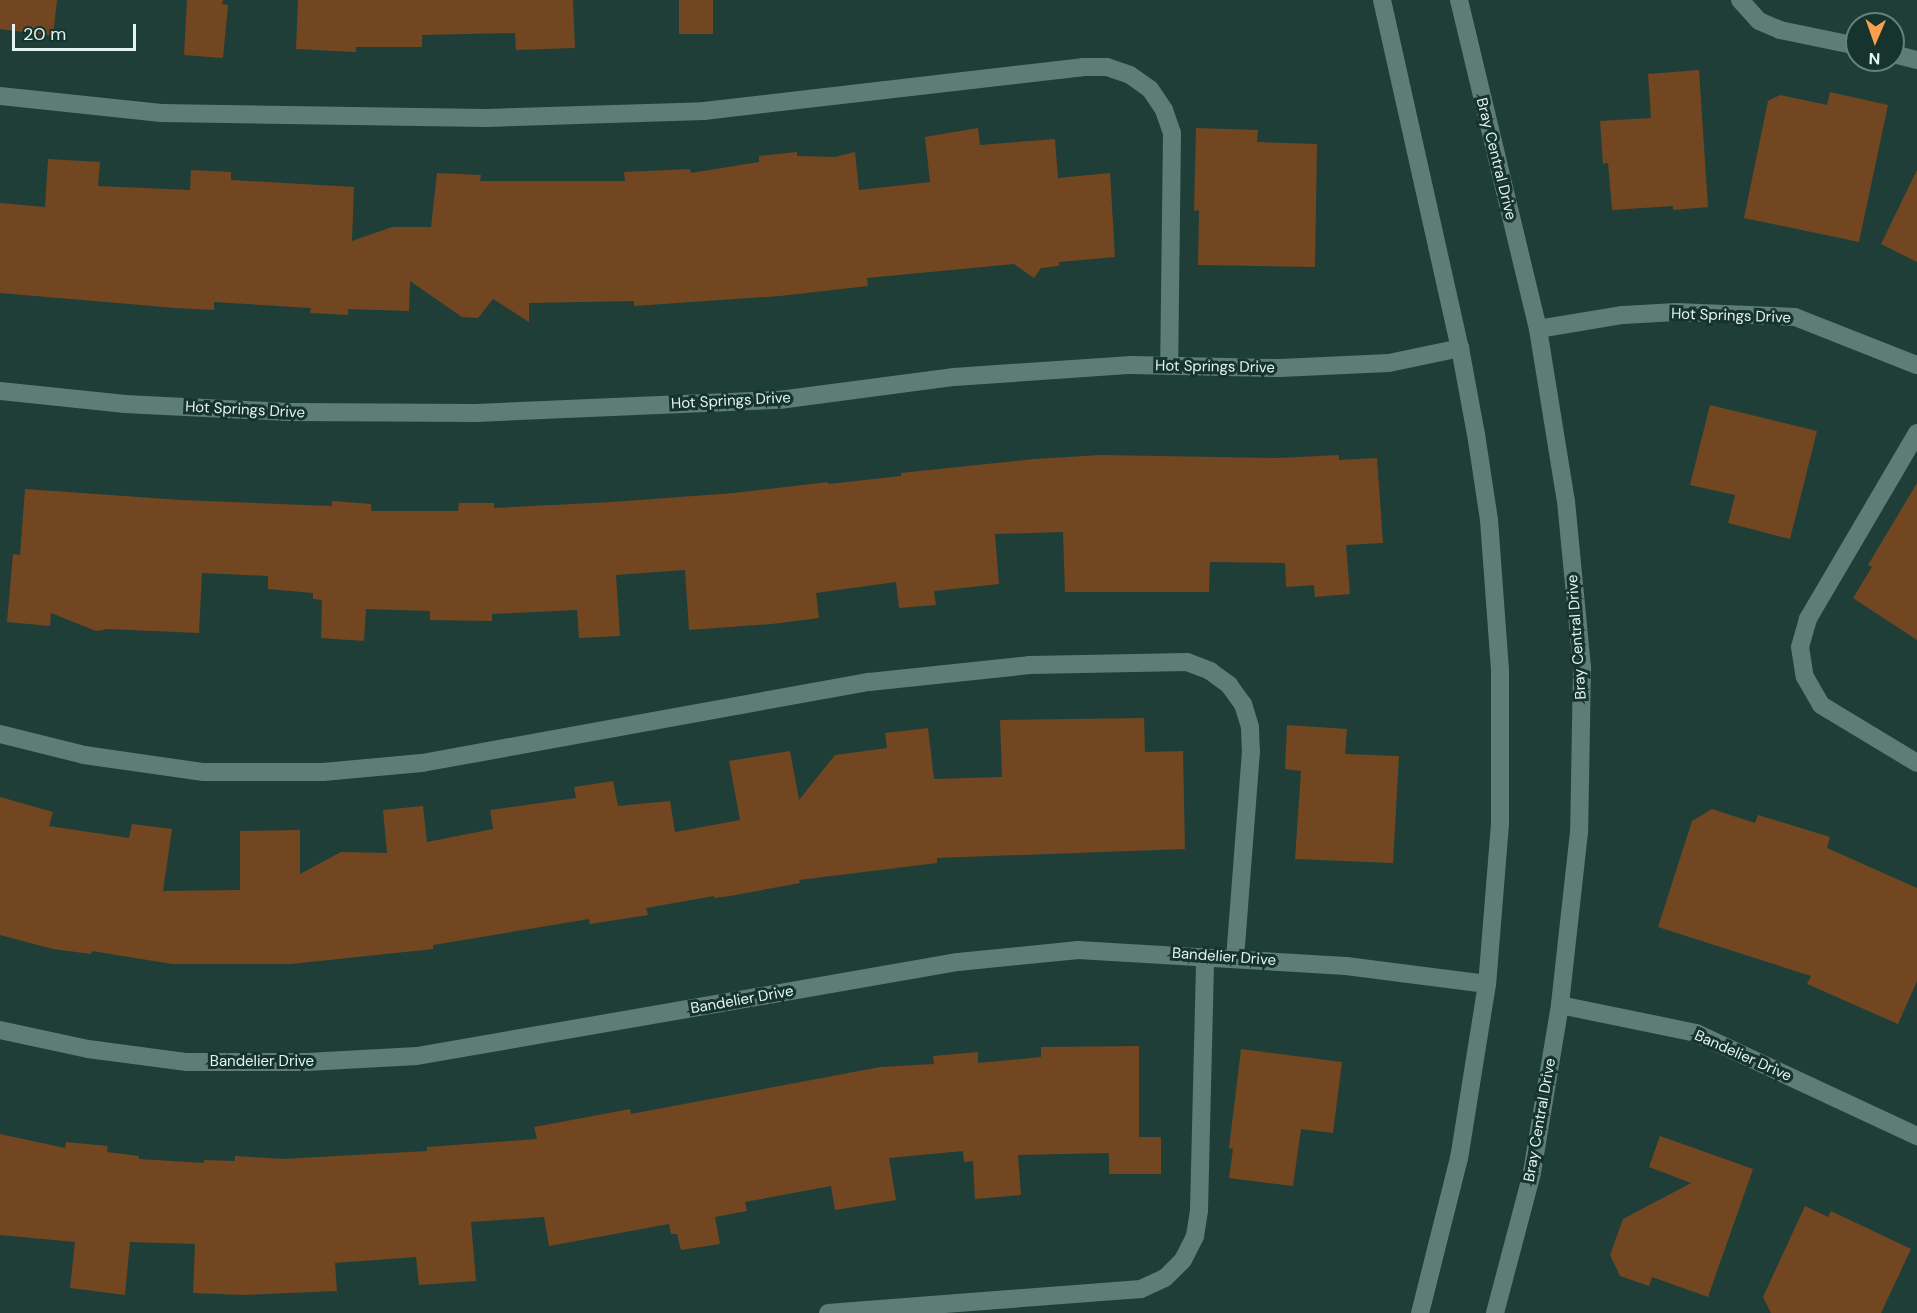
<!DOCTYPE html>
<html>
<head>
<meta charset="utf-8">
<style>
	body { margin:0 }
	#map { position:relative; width:1917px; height:1313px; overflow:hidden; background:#203e38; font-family:"DM Sans",sans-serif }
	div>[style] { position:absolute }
	.building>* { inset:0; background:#724621; transform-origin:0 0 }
	.lane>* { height:18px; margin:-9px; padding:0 9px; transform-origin:9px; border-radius:9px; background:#5e7d77 }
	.street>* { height:18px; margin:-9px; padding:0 9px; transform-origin:9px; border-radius:9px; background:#5e7d77 }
	.secondary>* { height:18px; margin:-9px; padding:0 9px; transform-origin:9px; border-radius:9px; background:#5e7d77 }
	span { translate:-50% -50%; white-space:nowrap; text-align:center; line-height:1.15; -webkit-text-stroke:6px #16332e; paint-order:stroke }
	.street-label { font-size:15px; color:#e3f4f0 }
	.north { position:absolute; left:1845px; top:12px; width:60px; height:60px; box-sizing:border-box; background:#16332e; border:2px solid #68807c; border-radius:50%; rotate:182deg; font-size:16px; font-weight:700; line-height:24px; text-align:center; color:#e3f4f0 }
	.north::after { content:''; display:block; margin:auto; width:21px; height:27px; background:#fa9f4f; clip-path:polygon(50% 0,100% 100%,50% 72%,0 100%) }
	.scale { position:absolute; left:12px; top:24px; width:124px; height:27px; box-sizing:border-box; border:3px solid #e3f4f0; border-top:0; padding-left:8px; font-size:18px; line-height:21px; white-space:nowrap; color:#e3f4f0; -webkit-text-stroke:4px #16332e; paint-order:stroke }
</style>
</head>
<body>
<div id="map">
	<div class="building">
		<div style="clip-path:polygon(0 0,57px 0,53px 36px,0 29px)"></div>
		<div style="clip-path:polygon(187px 0,223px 0,222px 4px,228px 5px,223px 58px,184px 55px)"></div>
		<div style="clip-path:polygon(298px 0,573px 0,575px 48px,516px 50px,515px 33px,422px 35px,422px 47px,356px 47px,356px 52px,296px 49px)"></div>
		<div style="left:679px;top:0;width:34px;height:34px"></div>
		<div style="clip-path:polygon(1699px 70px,1708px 207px,1673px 210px,1673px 206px,1612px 210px,1608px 163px,1603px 164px,1600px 121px,1651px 118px,1648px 74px)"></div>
		<div style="clip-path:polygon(1830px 92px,1888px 105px,1859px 242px,1744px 218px,1768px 101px,1780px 95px,1827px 105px)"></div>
		<div style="clip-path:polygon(978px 128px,980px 145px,1055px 139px,1058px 178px,1110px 173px,1115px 257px,1059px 262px,1059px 266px,1041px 268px,1034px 278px,1014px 264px,867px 278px,868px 286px,780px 296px,634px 306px,634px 301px,529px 303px,529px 322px,493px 299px,478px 318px,462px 317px,410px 281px,409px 311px,348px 309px,348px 315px,310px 313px,311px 308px,214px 302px,214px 310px,176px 308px,0 293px,0 203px,45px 207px,48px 159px,100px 162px,98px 186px,190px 190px,191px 170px,231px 172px,231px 180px,354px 187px,352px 241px,392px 227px,431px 227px,437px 173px,481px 175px,480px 181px,625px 181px,624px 172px,690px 169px,691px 173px,759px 162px,759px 156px,797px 152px,797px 156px,835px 157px,855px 152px,859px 190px,930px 182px,925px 137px)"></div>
		<div style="clip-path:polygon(1196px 128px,1258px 130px,1257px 142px,1317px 144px,1315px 267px,1198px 265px,1199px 210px,1194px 211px)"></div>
		<div style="clip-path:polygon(1917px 170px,1917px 262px,1881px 244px)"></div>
		<div style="clip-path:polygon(1710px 405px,1817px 431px,1790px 539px,1728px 523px,1735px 495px,1690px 485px)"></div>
		<div style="clip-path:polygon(1101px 455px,1278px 458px,1339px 455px,1339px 460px,1377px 458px,1383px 543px,1346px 545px,1350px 594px,1315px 597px,1314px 585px,1286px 587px,1285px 563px,1210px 562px,1209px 592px,1065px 592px,1063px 532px,995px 534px,999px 584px,934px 591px,936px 605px,899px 608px,896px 582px,816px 593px,819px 618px,772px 624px,689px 630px,685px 570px,616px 575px,620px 636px,579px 638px,577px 610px,492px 614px,492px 621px,430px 620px,430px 611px,366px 609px,364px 641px,321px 638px,322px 600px,313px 599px,313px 593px,268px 589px,268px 576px,202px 573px,199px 633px,108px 629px,96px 631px,51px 613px,50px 626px,7px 622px,13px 554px,20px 555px,25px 489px,181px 500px,332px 506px,332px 501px,371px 504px,371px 511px,458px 511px,459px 503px,494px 503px,494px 508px,612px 502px,734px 493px,828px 482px,828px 484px,901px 476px,901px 473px,1034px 459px)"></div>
		<div style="clip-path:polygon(1917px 483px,1917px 640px,1853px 598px,1872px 567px,1868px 565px)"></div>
		<div style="clip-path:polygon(1144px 718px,1145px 752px,1183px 751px,1185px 849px,937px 858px,937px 863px,799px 880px,800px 883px,730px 896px,714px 898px,714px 896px,646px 908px,648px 915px,590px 924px,589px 919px,433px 945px,433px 949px,291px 964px,172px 964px,92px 951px,91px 954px,53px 949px,0 935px,0 797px,53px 812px,49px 826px,129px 838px,132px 824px,172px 829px,163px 891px,240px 890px,240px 831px,300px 830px,300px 874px,341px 852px,387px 853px,383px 810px,423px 806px,427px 842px,493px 829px,490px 810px,576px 798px,574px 787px,613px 781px,618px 806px,670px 801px,675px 832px,740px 820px,729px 761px,790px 751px,799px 800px,835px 755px,887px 748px,885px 733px,928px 728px,934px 779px,1002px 777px,1000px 720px)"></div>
		<div style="clip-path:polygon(1287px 725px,1347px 729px,1345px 754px,1399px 756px,1393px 863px,1295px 859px,1301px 771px,1285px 769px)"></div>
		<div style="clip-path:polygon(1712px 809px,1755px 823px,1758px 815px,1830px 837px,1827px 848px,1917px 888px,1917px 981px,1898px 1024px,1807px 984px,1811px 976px,1658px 927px,1692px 821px)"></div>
		<div style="clip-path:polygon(1139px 1046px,1139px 1137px,1161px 1137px,1161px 1174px,1109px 1174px,1109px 1153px,1018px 1155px,1021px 1195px,975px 1199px,973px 1161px,964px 1162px,963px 1151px,889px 1158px,896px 1200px,835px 1210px,831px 1186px,745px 1202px,747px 1211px,715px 1217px,720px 1244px,681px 1250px,677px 1234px,671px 1234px,669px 1224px,549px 1246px,544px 1217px,471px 1222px,476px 1281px,419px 1285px,416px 1257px,335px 1263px,337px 1291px,244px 1295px,193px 1293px,195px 1244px,130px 1242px,125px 1295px,70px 1288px,75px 1242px,0 1235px,0 1134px,65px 1148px,66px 1142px,108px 1146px,107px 1152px,139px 1156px,139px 1159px,204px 1163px,204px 1160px,235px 1161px,235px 1156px,283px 1159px,427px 1151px,427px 1147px,537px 1139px,534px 1127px,630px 1109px,631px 1114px,880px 1067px,934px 1064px,933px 1056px,978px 1052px,978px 1063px,1041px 1057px,1041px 1047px)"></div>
		<div style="clip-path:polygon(1241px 1049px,1342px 1062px,1333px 1133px,1301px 1129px,1293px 1186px,1229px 1178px,1233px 1149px,1229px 1148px)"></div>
		<div style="clip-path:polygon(1660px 1136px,1753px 1169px,1708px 1297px,1652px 1277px,1649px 1286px,1620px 1276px,1610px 1255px,1623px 1219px,1691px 1183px,1649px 1167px)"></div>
		<div style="clip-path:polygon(1805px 1206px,1828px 1217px,1831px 1211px,1911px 1249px,1881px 1313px,1771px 1313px,1763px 1297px)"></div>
	</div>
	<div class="lane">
		<div style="left:1740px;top:0;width:28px;rotate:48deg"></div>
		<div style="left:1759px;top:21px;width:23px;rotate:23deg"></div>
		<div style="left:1780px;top:30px;width:79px;rotate:11.7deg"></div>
		<div style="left:1893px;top:54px;width:25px;rotate:14deg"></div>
		<div style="left:0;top:96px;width:162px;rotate:6deg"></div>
		<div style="left:161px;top:113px;width:324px;rotate:0.9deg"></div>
		<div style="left:485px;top:118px;width:219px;rotate:-1.8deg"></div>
		<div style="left:704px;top:111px;width:381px;rotate:-6.6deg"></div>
		<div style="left:1082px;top:67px;width:25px"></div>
		<div style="left:1107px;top:67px;width:24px;rotate:19deg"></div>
		<div style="left:1130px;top:75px;width:24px;rotate:35deg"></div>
		<div style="left:1150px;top:89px;width:25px;rotate:56deg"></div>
		<div style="left:1164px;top:110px;width:24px;rotate:71deg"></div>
		<div style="left:1172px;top:133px;width:233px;rotate:90.7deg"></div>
		<div style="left:1917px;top:433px;width:216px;rotate:120.4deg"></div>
		<div style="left:1808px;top:619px;width:29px;rotate:106deg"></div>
		<div style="left:1800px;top:647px;width:30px;rotate:81deg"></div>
		<div style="left:1805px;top:677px;width:32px;rotate:60deg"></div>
		<div style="left:1821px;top:705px;width:112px;rotate:31.1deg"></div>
		<div style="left:0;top:734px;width:87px;rotate:14deg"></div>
		<div style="left:84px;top:755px;width:121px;rotate:8.1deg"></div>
		<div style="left:204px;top:772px;width:119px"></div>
		<div style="left:323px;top:772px;width:99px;rotate:-5.2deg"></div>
		<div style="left:422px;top:763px;width:454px;rotate:-10.3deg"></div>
		<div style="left:869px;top:682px;width:162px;rotate:-6deg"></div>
		<div style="left:1030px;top:665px;width:157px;rotate:-1.1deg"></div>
		<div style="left:1187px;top:662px;width:25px;rotate:21deg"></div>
		<div style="left:1210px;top:671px;width:24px;rotate:36deg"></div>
		<div style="left:1229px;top:685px;width:24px;rotate:54deg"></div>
		<div style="left:1243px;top:704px;width:24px;rotate:73deg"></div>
		<div style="left:1250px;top:727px;width:24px;rotate:88deg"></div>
		<div style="left:1251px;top:751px;width:207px;rotate:94.4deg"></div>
		<div style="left:828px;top:1313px;width:314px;rotate:-4.4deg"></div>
		<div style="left:1141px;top:1289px;width:26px;rotate:-25deg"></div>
		<div style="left:1165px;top:1278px;width:25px;rotate:-45deg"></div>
		<div style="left:1183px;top:1260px;width:27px;rotate:-63deg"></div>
		<div style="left:1195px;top:1236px;width:26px;rotate:-81deg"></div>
		<div style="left:1199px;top:1210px;width:254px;rotate:-88.6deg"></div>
	</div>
	<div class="street">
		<div style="left:1538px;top:329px;width:86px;rotate:-9.4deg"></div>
		<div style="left:1623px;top:315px;width:53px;rotate:-3.2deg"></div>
		<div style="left:1676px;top:312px;width:119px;rotate:2.4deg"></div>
		<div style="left:1795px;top:317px;width:131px;rotate:21.5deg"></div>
		<div style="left:0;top:391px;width:126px;rotate:5.9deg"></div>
		<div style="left:125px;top:404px;width:164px;rotate:2.8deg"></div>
		<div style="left:289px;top:412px;width:187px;rotate:0.3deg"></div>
		<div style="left:476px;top:413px;width:303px;rotate:-2.5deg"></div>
		<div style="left:779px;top:400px;width:177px;rotate:-7.5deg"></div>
		<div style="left:954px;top:377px;width:178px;rotate:-3.9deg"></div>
		<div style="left:1132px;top:365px;width:148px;rotate:1.2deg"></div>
		<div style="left:1280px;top:368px;width:109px;rotate:-2.6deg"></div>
		<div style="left:1389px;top:363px;width:73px;rotate:-11.9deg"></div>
		<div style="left:1560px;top:1005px;width:139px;rotate:11.6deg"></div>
		<div style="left:1696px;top:1033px;width:244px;rotate:25deg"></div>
		<div style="left:0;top:1030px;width:90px;rotate:12.2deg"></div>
		<div style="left:88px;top:1049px;width:100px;rotate:7.5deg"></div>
		<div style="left:187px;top:1062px;width:120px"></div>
		<div style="left:307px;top:1062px;width:110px;rotate:-3.1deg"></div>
		<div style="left:417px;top:1056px;width:549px;rotate:-9.86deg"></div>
		<div style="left:958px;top:962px;width:121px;rotate:-5.7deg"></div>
		<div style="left:1078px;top:950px;width:268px;rotate:3.4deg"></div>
		<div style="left:1346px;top:966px;width:142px;rotate:7.3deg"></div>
	</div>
	<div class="secondary">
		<div style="left:1382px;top:0;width:357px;rotate:77.4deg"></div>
		<div style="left:1460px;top:348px;width:87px;rotate:79.5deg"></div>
		<div style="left:1476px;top:434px;width:87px;rotate:81.4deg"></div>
		<div style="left:1489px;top:520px;width:151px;rotate:85.8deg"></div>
		<div style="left:1500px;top:671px;width:153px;rotate:90deg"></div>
		<div style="left:1500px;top:824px;width:161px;rotate:94.6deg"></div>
		<div style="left:1487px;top:984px;width:176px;rotate:99.1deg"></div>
		<div style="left:1459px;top:1158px;width:160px;rotate:104.1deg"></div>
		<div style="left:1459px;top:0;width:338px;rotate:76.5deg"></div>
		<div style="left:1538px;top:329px;width:174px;rotate:80.8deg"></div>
		<div style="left:1566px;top:501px;width:167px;rotate:84.5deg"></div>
		<div style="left:1582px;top:667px;width:165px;rotate:91deg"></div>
		<div style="left:1579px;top:832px;width:174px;rotate:96.3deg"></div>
		<div style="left:1560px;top:1005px;width:170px;rotate:99.5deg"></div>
		<div style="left:1532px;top:1173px;width:145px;rotate:104.8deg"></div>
	</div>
	<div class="street-label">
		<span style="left:1496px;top:159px;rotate:76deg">Bray Central Drive</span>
		<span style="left:1731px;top:316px;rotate:2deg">Hot Springs Drive</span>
		<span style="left:1215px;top:367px;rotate:1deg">Hot Springs Drive</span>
		<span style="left:731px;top:401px;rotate:-3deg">Hot Springs Drive</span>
		<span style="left:245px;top:410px;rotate:3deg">Hot Springs Drive</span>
		<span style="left:1577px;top:637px;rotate:-94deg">Bray Central Drive</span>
		<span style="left:1224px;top:957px;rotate:4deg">Bandelier Drive</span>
		<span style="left:742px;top:1000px;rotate:-10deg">Bandelier Drive</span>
		<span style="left:1743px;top:1056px;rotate:24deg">Bandelier Drive</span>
		<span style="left:262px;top:1062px">Bandelier Drive</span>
		<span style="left:1540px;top:1120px;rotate:-80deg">Bray Central Drive</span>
	</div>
	<div class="north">N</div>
	<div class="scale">20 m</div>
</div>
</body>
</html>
